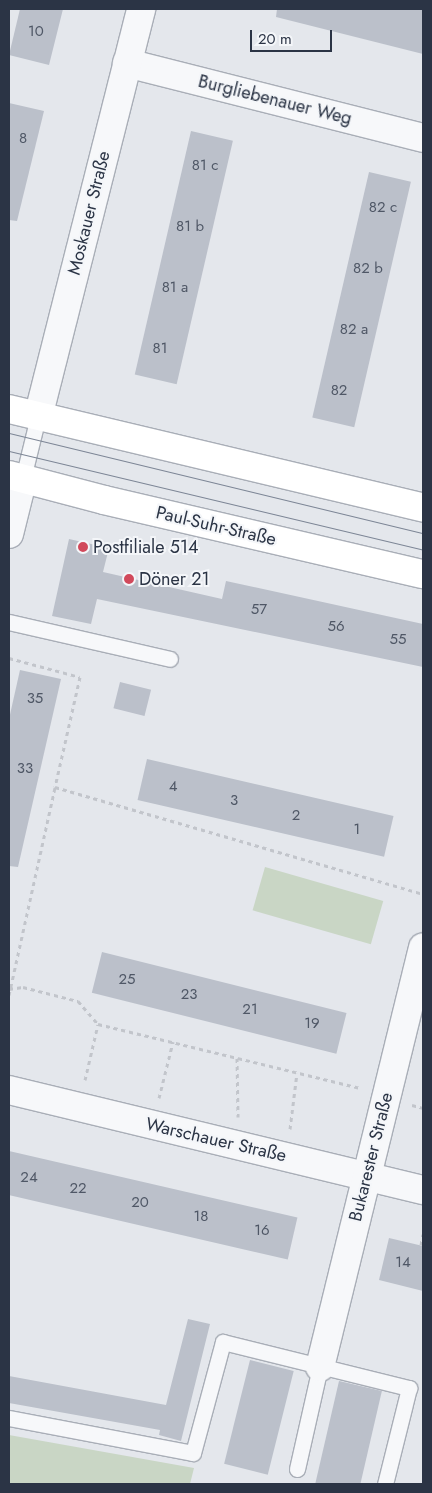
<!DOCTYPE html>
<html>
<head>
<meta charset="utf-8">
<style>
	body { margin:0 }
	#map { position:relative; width:432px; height:1493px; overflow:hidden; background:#e4e7ec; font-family:Jost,sans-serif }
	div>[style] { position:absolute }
	.green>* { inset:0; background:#c9d6c5; transform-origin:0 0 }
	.building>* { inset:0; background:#bbc0ca; transform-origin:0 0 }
	.path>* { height:3px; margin-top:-1.5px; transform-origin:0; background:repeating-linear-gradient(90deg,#c2c5cb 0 4px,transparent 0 8px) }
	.roads { filter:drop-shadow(1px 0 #a9aeb7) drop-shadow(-1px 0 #a9aeb7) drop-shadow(0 1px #a9aeb7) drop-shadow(0 -1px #a9aeb7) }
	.lane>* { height:15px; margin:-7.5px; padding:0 7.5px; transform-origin:7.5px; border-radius:7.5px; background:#f7f8fa }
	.street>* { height:28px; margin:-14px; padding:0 14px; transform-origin:14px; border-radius:14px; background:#f7f8fa }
	.secondary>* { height:28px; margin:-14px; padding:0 14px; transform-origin:14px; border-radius:14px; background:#fff }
	.tram>* { height:1px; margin:-0.5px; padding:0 0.5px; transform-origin:0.5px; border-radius:0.5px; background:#7d8696 }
	.dots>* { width:14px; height:14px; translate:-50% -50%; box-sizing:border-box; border:2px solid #f4f6f9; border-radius:50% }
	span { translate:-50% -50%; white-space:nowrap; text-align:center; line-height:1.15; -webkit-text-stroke:4px #f4f6f9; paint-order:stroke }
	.number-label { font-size:15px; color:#4f5766 }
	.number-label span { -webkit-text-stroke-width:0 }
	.street-label { font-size:18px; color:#2b3445 }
	.poi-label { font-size:18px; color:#2b3445 }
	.left { translate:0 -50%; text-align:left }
	.frame { position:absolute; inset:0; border:10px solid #2b3445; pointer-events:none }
	.scale { position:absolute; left:250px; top:30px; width:82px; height:22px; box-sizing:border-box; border:2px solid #2b3445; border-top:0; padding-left:6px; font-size:15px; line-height:18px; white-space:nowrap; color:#2b3445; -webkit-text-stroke:4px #f4f6f9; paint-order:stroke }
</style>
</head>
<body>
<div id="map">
	<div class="green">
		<div style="left:265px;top:867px;width:123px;height:45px;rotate:16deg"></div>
		<div style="clip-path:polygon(9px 1435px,194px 1468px,190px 1484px,9px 1484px)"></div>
	</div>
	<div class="building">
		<div style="clip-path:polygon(20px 9px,63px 9px,49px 65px,9px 55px)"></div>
		<div style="clip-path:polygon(277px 9px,423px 9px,423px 54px,276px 17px)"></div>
		<div style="clip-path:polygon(9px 103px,44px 111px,17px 221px,9px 220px)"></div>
		<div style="left:191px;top:131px;width:43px;height:250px;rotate:13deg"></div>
		<div style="left:369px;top:172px;width:43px;height:252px;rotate:13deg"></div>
		<div style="clip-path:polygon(69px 539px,109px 548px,103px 572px,222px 599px,226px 581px,423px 624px,423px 667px,97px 599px,91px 624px,52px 616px)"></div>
		<div style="clip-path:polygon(20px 670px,61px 679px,18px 867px,9px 866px,9px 719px)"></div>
		<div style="left:120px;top:682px;width:32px;height:27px;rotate:14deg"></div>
		<div style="left:147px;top:759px;width:253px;height:42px;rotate:13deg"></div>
		<div style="left:102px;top:952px;width:252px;height:42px;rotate:14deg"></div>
		<div style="left:9px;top:1151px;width:296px;height:43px;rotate:13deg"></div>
		<div style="clip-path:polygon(389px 1238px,423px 1246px,423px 1291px,379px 1280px)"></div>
		<div style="clip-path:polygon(188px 1319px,210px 1324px,181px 1441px,159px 1435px,160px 1430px,9px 1403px,9px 1376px,166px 1405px)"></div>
		<div style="left:250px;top:1360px;width:45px;height:107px;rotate:14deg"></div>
		<div style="left:339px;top:1381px;width:44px;height:106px;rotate:13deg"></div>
	</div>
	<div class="path">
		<div style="left:9px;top:658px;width:73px;rotate:15deg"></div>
		<div style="left:80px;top:677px;width:113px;rotate:102.8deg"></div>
		<div style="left:55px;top:787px;width:383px;rotate:16.2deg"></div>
		<div style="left:9px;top:989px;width:14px;rotate:-8deg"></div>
		<div style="left:23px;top:987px;width:57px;rotate:14.3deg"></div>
		<div style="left:78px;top:1001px;width:30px;rotate:49deg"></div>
		<div style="left:98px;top:1024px;width:271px;rotate:13.7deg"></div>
		<div style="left:9px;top:995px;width:213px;rotate:-77.5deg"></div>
		<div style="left:237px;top:1058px;width:59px;rotate:89deg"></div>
		<div style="left:85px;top:1080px;width:57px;rotate:-76.9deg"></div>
		<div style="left:159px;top:1098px;width:58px;rotate:-76deg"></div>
		<div style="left:412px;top:1105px;width:11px;rotate:15deg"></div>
		<div style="left:290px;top:1129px;width:56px;rotate:-82.9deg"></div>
		<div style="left:421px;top:1245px;width:11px;rotate:-80deg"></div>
	</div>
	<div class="roads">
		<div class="lane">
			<div style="left:23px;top:478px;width:63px;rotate:-76.2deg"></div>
			<div style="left:9px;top:622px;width:165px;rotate:12.9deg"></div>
			<div style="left:9px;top:1418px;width:187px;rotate:10.8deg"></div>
			<div style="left:193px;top:1453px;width:115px;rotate:-74.9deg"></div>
			<div style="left:223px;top:1342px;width:192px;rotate:13.9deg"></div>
			<div style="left:409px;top:1388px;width:99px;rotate:104deg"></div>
			<div style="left:297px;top:1469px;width:105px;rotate:-77.3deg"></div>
		</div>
		<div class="street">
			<div style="left:127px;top:63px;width:305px;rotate:14.2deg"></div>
			<div style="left:38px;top:417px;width:421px;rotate:-75.8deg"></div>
			<div style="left:9px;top:534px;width:58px;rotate:-76deg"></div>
			<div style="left:9px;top:1090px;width:426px;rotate:13.6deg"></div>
			<div style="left:320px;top:1367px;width:432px;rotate:-76.2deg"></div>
		</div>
		<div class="secondary">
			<div style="left:9px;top:409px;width:426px;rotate:13.4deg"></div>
			<div style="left:9px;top:475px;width:98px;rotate:14.7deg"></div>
			<div style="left:104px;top:500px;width:327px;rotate:13.1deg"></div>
		</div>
	</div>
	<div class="tram">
		<div style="left:9px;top:433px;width:426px;rotate:13.6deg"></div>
		<div style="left:9px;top:451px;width:426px;rotate:13.4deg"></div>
	</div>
	<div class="dots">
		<div style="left:83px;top:547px;background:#d1495b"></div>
		<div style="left:129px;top:579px;background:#d1495b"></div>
	</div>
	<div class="number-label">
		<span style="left:36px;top:32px">10</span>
		<span style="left:23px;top:139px">8</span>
		<span style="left:205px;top:166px">81 c</span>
		<span style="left:383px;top:208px">82 c</span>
		<span style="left:190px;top:227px">81 b</span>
		<span style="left:368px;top:269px">82 b</span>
		<span style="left:175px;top:288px">81 a</span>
		<span style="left:354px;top:330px">82 a</span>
		<span style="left:160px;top:349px">81</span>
		<span style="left:339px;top:391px">82</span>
		<span style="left:259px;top:610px">57</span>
		<span style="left:336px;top:627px">56</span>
		<span style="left:398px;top:640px">55</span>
		<span style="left:35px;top:699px">35</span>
		<span style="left:25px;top:769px">33</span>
		<span style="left:173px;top:787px">4</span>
		<span style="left:234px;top:801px">3</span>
		<span style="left:296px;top:816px">2</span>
		<span style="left:357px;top:830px">1</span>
		<span style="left:127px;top:980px">25</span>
		<span style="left:189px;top:995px">23</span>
		<span style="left:250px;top:1010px">21</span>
		<span style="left:312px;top:1024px">19</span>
		<span style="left:29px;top:1178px">24</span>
		<span style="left:78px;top:1189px">22</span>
		<span style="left:140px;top:1203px">20</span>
		<span style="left:201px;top:1217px">18</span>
		<span style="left:262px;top:1231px">16</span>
		<span style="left:403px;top:1263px">14</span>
	</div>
	<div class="street-label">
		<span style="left:275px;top:100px;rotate:14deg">Burgliebenauer Weg</span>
		<span style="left:89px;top:213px;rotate:-76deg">Moskauer Straße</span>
		<span style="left:216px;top:526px;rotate:13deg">Paul-Suhr-Straße</span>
		<span style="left:216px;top:1140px;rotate:13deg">Warschauer Straße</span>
		<span style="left:371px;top:1157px;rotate:-76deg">Bukarester Straße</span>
	</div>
	<div class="poi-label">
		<span class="left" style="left:93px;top:547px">Postfiliale 514</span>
		<span class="left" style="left:139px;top:579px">Döner 21</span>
	</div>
	<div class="frame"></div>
	<div class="scale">20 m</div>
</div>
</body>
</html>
